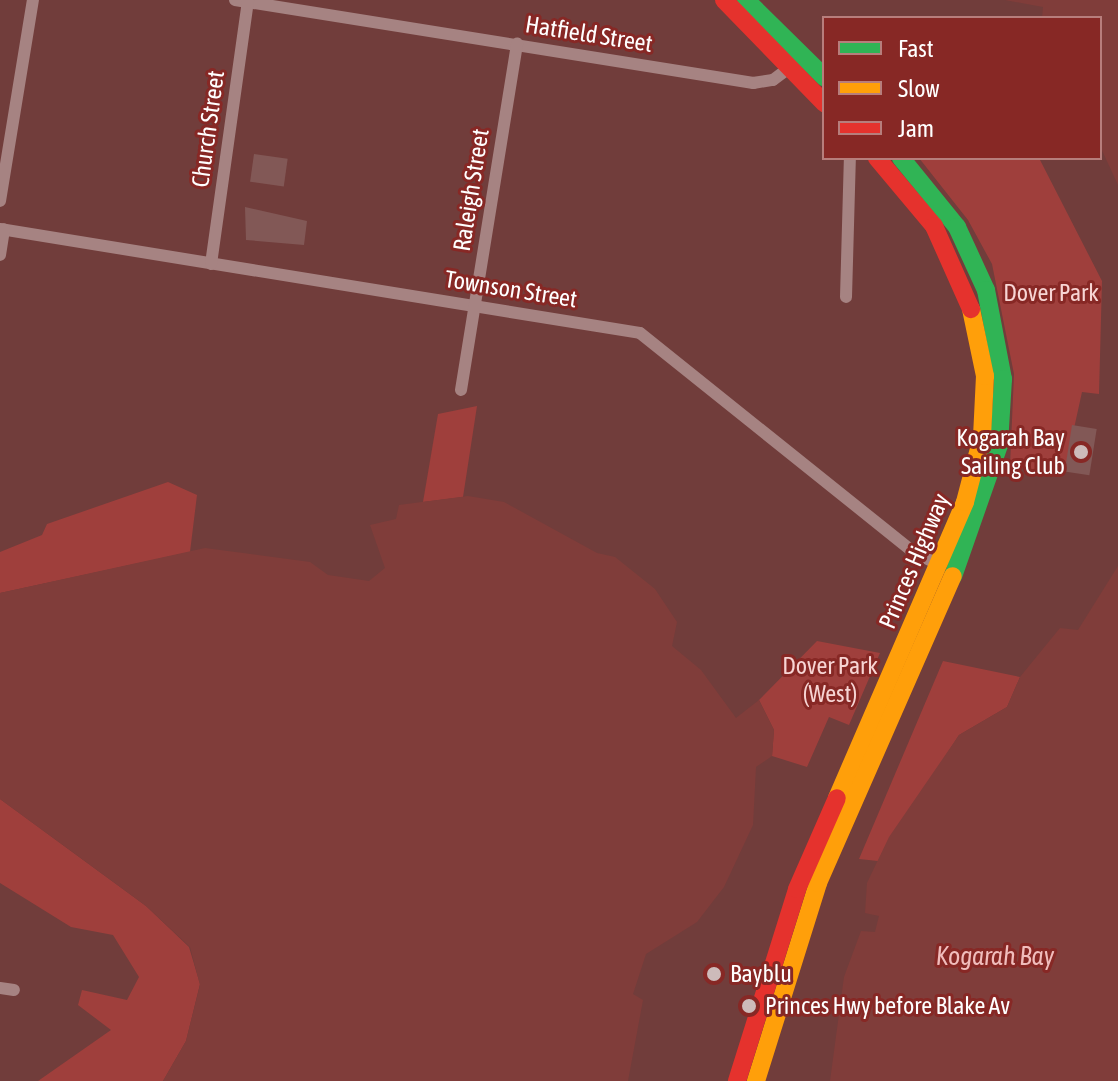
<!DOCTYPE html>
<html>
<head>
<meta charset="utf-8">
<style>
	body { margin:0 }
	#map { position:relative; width:1118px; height:1081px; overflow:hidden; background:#713d3b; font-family:"Asap Condensed",sans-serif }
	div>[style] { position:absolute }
	.green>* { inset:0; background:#9f3f3c }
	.water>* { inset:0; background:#803d3a }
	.building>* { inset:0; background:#825856; transform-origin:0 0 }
	.street>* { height:12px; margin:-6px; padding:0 6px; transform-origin:6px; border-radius:6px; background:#a68382 }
	.fast>* { height:18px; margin:-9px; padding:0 9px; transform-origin:9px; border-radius:9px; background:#30b455 }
	.slow>* { height:18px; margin:-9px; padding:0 9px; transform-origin:9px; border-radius:9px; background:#ff9f0a }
	.jam>* { height:18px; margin:-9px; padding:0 9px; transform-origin:9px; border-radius:9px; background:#e5322d }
	.dots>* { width:22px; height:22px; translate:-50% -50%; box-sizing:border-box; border:4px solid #872825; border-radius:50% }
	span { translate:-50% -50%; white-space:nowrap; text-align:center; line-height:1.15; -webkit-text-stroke:6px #872825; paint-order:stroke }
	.street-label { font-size:24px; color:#fff }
	.park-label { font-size:24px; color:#f7d5d4 }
	.poi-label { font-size:24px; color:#fff }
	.right { translate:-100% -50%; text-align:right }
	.left { translate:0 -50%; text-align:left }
	.water-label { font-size:26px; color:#f0bdbc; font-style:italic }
	.legend { position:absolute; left:822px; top:16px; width:280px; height:144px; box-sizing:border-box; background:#872825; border:2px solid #b77e7c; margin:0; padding:10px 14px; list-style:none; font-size:24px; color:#fff }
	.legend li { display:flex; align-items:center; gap:16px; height:40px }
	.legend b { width:40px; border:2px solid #b77e7c }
</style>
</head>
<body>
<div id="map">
	<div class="green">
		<div style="clip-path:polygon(919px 158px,1039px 158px,1102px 281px,1099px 394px,1082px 392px,1064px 474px,1010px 466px,1014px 374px,992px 264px,968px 220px)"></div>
		<div style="clip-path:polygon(477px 406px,463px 497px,423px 502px,438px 414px)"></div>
		<div style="clip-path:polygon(168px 482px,197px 495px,190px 552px,0 593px,0 552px,42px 535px,47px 524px)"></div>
		<div style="clip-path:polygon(817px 641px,880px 653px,849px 725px,829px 717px,807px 767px,772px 756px,774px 730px,759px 700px)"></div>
		<div style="clip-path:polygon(943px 661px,1020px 677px,1007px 707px,959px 735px,878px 861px,859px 859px)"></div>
		<div style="clip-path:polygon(0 799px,146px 906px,189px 947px,200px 984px,186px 1041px,163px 1081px,38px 1081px,111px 1030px,78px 1005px,82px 990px,127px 1000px,139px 977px,113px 935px,71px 927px,0 883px)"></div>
	</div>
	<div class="water">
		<div style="clip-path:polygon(1005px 0,1118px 0,1118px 185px,1100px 146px,1100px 18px,1042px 18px,1043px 7px)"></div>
		<div style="clip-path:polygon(468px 496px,504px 502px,597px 553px,615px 557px,655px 589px,677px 622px,672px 646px,701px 670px,736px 718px,759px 700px,774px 730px,772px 756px,756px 767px,753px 825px,724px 887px,697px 922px,646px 954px,633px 994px,643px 1000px,628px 1081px,163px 1081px,186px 1041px,200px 985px,190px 947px,146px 906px,0 799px,0 593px,205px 548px,310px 562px,328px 575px,369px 581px,385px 568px,370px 525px,396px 519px,399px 505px)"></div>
		<div style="clip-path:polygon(1118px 566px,1118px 1081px,830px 1081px,844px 977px,861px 931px,875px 932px,879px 916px,865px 913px,867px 883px,889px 837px,959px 735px,1007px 707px,1020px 677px,1060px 628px,1078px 630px)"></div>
	</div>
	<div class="building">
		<div style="left:254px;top:154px;width:34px;height:28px;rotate:8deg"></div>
		<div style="clip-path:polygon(245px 207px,307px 221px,304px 245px,246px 240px)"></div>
		<div style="left:1072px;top:425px;width:25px;height:47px;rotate:9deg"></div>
	</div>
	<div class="street">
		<div style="left:235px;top:0;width:525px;rotate:9.1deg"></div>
		<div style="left:753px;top:83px;width:20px;rotate:-9deg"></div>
		<div style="left:773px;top:80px;width:21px;rotate:-37deg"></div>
		<div style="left:0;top:201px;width:204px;rotate:-80.7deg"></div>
		<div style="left:0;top:229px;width:648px;rotate:9.23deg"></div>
		<div style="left:640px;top:333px;width:349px;rotate:38.7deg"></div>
		<div style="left:912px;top:551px;width:31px;rotate:27deg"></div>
		<div style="left:0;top:255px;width:26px;rotate:-81deg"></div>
		<div style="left:211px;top:264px;width:267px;rotate:-82deg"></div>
		<div style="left:846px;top:297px;width:139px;rotate:-88.4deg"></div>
		<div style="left:461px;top:390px;width:351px;rotate:-80.8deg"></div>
		<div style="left:0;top:988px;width:14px;rotate:8deg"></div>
	</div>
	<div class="fast">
		<div style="left:746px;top:0;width:110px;rotate:44.6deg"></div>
		<div style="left:901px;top:158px;width:89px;rotate:50.9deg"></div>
		<div style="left:957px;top:227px;width:69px;rotate:65.3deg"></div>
		<div style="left:986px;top:290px;width:91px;rotate:79.2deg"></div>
		<div style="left:1003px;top:379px;width:66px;rotate:93.5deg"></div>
		<div style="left:999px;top:445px;width:139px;rotate:109.3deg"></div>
	</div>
	<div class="slow">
		<div style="left:837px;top:798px;width:322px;rotate:-66.6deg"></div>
		<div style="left:965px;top:502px;width:67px;rotate:-75.3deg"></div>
		<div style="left:982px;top:437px;width:61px;rotate:-87.2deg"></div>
		<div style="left:985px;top:376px;width:68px;rotate:-101.8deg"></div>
		<div style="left:756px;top:1081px;width:207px;rotate:-72.6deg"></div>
		<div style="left:818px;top:883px;width:335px;rotate:-66.3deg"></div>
	</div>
	<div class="jam">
		<div style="left:724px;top:0;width:144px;rotate:45.8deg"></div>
		<div style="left:877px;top:158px;width:89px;rotate:50deg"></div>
		<div style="left:934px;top:226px;width:91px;rotate:66deg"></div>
		<div style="left:737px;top:1081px;width:201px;rotate:-72.6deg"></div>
		<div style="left:797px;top:889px;width:99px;rotate:-66.3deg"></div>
	</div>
	<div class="dots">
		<div style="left:1081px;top:452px;background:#cdbbba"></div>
		<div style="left:714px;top:974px;background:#cdbbba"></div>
		<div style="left:749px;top:1006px;background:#cdbbba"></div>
	</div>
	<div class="street-label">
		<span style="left:589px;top:34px;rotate:9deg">Hatfield Street</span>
		<span style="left:208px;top:129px;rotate:-82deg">Church Street</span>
		<span style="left:471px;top:190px;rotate:-81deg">Raleigh Street</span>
		<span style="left:511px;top:289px;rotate:9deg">Townson Street</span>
		<span style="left:914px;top:561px;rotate:-67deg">Princes Highway</span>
	</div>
	<div class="park-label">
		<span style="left:1051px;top:293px">Dover Park</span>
		<span style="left:830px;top:680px">Dover Park<br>(West)</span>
	</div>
	<div class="poi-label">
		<span class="right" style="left:1065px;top:452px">Kogarah Bay<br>Sailing Club</span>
		<span class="left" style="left:730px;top:974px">Bayblu</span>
		<span class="left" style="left:765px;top:1006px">Princes Hwy before Blake Av</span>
	</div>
	<div class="water-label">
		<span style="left:995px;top:957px">Kogarah Bay</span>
	</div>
	<ul class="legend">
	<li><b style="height:10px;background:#30b455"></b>Fast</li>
	<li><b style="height:10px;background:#ff9f0a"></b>Slow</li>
	<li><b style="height:10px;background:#e5322d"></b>Jam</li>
	</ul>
</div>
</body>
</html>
